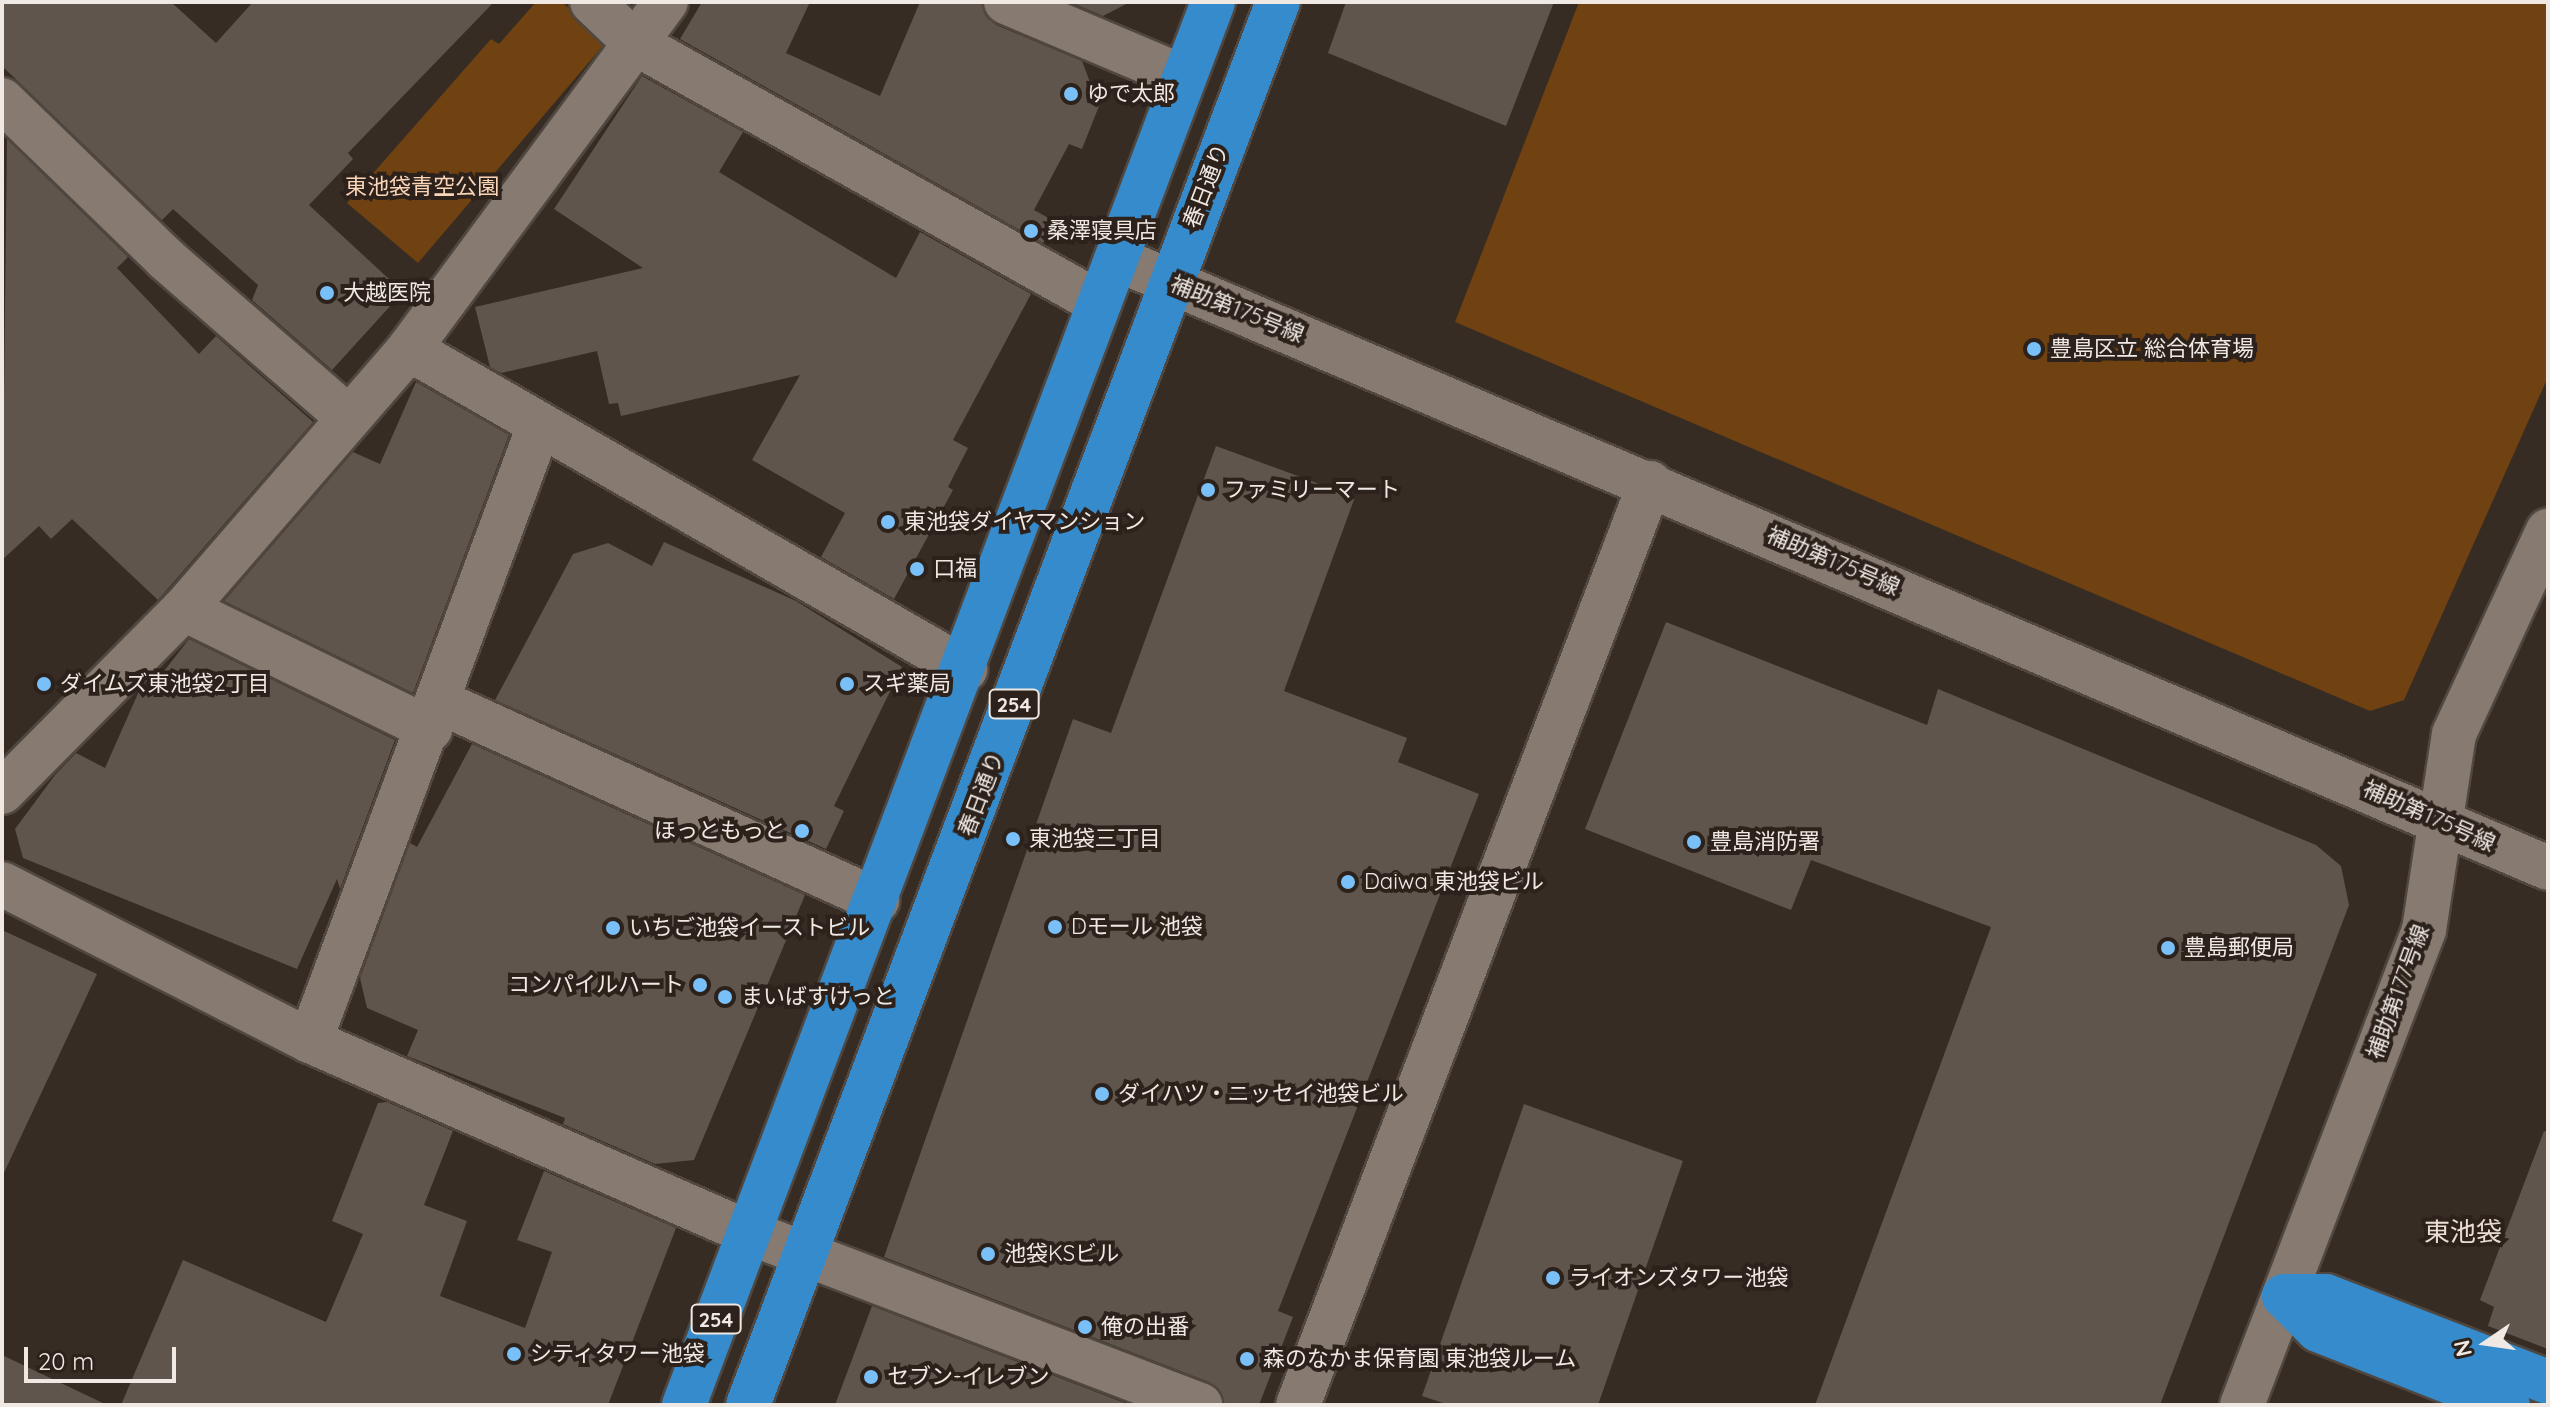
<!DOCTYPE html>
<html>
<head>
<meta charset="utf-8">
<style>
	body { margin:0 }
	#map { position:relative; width:2550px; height:1407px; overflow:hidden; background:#362c24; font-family:Quicksand,"Noto Sans JP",sans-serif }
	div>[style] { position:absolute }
	.green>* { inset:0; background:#704111 }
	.building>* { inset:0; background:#60554c }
	.roads { filter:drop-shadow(2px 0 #4f4740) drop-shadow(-2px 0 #4f4740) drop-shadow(0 2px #4f4740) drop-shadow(0 -2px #4f4740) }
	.minor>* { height:44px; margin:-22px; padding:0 22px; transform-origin:22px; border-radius:22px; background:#867a71 }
	.highway>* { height:44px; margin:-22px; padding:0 22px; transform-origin:22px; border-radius:22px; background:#358bcb }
	.dots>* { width:22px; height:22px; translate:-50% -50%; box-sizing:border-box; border:4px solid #2c221b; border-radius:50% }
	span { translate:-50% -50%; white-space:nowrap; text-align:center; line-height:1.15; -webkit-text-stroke:8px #2c221b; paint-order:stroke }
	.shield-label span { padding:2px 6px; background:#2c221b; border:2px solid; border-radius:6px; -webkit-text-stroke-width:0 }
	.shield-label { font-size:20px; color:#efe8e3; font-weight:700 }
	.poi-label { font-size:22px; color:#efe8e3 }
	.left { translate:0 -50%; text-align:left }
	.right { translate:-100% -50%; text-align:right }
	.street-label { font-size:22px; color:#efe8e3 }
	.park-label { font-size:22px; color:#fbd5b7 }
	.quarter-label { font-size:26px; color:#eaddd3 }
	.frame { position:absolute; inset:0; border:4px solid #efe8e3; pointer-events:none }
	.north { position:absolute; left:2446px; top:1303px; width:80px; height:80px; -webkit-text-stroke:6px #2c221b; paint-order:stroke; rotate:257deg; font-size:22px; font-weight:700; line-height:32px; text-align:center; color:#efe8e3 }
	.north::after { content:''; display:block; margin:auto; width:28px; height:36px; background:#efe8e3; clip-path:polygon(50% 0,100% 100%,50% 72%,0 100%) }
	.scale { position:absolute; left:24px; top:1347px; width:152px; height:36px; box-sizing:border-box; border:4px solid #efe8e3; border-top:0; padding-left:10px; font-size:24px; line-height:28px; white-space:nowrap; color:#efe8e3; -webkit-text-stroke:6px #2c221b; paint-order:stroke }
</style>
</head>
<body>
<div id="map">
	<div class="green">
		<div style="clip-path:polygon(536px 2px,562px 2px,607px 41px,418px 263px,347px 203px,491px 39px,499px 44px)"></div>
		<div style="clip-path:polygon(1579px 2px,2548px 2px,2548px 377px,2404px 700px,2370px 711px,1455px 322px)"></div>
	</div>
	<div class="building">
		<div style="clip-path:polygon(2px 2px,171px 2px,216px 43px,253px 2px,494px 2px,348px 153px,353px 159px,309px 205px,403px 292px,332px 370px,252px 300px,258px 285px,173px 209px,162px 220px,2px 66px)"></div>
		<div style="clip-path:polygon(702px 2px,810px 2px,786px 53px,880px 96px,920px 2px,982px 2px,996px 25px,1082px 61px,1099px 106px,1082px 149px,1069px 144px,1034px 210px,1054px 221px,1043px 243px,680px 39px)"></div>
		<div style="clip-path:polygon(1070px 2px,1130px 2px,1103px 16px)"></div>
		<div style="clip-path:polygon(1346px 2px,1554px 2px,1506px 126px,1328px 53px)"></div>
		<div style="clip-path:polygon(642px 76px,743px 132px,719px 172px,896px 278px,920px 232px,1031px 294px,953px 440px,968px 448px,948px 487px,953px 490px,894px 599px,821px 557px,845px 513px,752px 460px,800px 375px,621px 416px,618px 403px,609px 404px,597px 351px,501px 373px,490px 367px,475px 307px,643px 268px,554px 209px)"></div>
		<div style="clip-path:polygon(7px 139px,128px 257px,117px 268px,199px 354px,216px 336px,313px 422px,158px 600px,72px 519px,51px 539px,39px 526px,2px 560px)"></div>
		<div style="clip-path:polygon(416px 382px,509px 435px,413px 693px,224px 601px,353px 452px,380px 464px)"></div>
		<div style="clip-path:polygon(1216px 446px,1355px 497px,1284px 691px,1407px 738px,1398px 762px,1479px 794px,1278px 1311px,1293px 1317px,1259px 1405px,1224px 1405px,1209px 1382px,884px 1257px,1073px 719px,1111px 733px)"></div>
		<div style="clip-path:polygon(664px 542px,796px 601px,902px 667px,834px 806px,844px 811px,826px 849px,495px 700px,573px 554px,608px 543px,652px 566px)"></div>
		<div style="clip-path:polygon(1666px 622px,1927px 725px,1938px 689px,2316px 845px,2341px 866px,2349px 905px,2160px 1405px,1815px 1405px,1991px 927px,1811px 860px,1791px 910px,1585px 829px)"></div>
		<div style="clip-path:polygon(189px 639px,395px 740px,340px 889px,337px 879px,297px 969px,23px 858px,15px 829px,55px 775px,76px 753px,105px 768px,140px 689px,154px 684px)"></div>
		<div style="clip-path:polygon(472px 744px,805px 895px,694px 1160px,655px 1164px,563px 1124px,565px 1118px,407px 1056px,418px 1030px,367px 1008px,360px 978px,410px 843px,417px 847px)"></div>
		<div style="clip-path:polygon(2px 930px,97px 974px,2px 1177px)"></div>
		<div style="clip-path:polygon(387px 1102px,453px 1131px,424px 1205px,467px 1221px,440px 1296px,525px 1328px,552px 1252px,517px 1240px,544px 1171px,676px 1228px,608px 1405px,121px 1405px,183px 1260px,326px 1322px,363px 1234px,332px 1221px,378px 1103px)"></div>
		<div style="clip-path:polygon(1524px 1104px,1683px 1161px,1598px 1405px,1449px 1405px,1422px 1396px)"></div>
		<div style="clip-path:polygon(2544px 1131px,2548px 1132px,2548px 1349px,2488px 1326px,2494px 1307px,2480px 1300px)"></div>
		<div style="clip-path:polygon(872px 1306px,1130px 1405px,835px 1405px)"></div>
		<div style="clip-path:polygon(2px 1355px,107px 1405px,2px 1405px)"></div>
	</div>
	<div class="roads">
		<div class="minor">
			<div style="left:592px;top:2px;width:59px;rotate:43.6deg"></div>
			<div style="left:635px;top:43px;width:532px;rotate:29.26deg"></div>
			<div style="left:1006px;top:2px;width:192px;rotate:23deg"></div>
			<div style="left:2px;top:100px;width:228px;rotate:44.1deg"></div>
			<div style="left:166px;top:259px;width:241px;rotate:41deg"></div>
			<div style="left:1117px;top:259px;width:1555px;rotate:23.05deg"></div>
			<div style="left:409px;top:349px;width:642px;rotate:29.92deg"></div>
			<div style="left:184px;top:609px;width:274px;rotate:26deg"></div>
			<div style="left:442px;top:703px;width:478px;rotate:24.4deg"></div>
			<div style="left:2px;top:792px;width:258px;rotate:-45.2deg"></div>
			<div style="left:184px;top:609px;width:344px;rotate:-49.1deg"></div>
			<div style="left:409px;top:349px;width:432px;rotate:-53.5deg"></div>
			<div style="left:2px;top:884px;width:346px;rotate:27deg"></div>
			<div style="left:310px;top:1041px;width:480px;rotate:23.6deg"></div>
			<div style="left:750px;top:1233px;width:482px;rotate:20.9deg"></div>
			<div style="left:310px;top:1041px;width:653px;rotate:-69.57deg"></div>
			<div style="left:1298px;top:1405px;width:987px;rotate:-69.1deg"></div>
			<div style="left:2242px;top:1405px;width:509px;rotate:-69.04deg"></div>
			<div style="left:2424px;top:930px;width:198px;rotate:-81.3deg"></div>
			<div style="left:2454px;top:734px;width:224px;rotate:-65.2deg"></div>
		</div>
		<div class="highway">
			<div style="left:2284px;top:1296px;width:42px"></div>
			<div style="left:2326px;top:1296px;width:238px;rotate:21.2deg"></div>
			<div style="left:2284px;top:1296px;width:48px;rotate:45deg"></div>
			<div style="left:2318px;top:1330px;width:204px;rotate:21.5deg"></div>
			<div style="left:684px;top:1405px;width:1499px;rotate:-69.34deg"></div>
			<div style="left:748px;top:1405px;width:1500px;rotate:-69.31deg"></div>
		</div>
	</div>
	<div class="dots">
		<div style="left:1071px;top:94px;background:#79bff8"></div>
		<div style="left:1031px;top:231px;background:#79bff8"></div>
		<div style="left:327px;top:293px;background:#79bff8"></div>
		<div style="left:2034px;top:349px;background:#79bff8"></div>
		<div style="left:1208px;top:490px;background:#79bff8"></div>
		<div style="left:888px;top:522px;background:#79bff8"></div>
		<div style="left:917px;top:569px;background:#79bff8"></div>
		<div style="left:44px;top:684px;background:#79bff8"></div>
		<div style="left:847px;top:684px;background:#79bff8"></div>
		<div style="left:802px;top:831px;background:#79bff8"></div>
		<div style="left:1013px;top:839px;background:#79bff8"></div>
		<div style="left:1694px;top:842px;background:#79bff8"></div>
		<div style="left:1348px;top:882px;background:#79bff8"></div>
		<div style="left:1055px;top:927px;background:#79bff8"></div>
		<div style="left:613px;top:928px;background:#79bff8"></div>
		<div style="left:2168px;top:948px;background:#79bff8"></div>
		<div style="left:700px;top:985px;background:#79bff8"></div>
		<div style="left:725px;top:997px;background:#79bff8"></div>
		<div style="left:1102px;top:1094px;background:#79bff8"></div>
		<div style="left:988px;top:1254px;background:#79bff8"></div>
		<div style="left:1553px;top:1278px;background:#79bff8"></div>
		<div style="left:1085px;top:1327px;background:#79bff8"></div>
		<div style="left:514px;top:1354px;background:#79bff8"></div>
		<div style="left:1247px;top:1359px;background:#79bff8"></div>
		<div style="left:871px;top:1377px;background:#79bff8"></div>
	</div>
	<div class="shield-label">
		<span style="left:1014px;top:704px">254</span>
		<span style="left:716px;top:1319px">254</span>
	</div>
	<div class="poi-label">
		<span class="left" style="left:1087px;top:94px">ゆで太郎</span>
		<span class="left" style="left:1047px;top:231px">桑澤寝具店</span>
		<span class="left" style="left:343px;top:293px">大越医院</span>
		<span class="left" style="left:2050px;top:349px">豊島区立 総合体育場</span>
		<span class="left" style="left:1224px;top:490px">ファミリーマート</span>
		<span class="left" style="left:904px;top:522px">東池袋ダイヤマンション</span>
		<span class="left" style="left:933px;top:569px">口福</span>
		<span class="left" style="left:60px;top:684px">ダイムズ東池袋2丁目</span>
		<span class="left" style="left:863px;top:684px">スギ薬局</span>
		<span class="right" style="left:786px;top:831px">ほっともっと</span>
		<span class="left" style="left:1029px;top:839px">東池袋三丁目</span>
		<span class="left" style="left:1710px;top:842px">豊島消防署</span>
		<span class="left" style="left:1364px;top:882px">Daiwa 東池袋ビル</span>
		<span class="left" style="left:1071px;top:927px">Dモール 池袋</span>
		<span class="left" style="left:629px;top:928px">いちご池袋イーストビル</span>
		<span class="left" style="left:2184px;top:948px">豊島郵便局</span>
		<span class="right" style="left:684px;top:985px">コンパイルハート</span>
		<span class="left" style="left:741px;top:997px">まいばすけっと</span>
		<span class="left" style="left:1118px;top:1094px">ダイハツ・ニッセイ池袋ビル</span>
		<span class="left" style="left:1004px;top:1254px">池袋KSビル</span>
		<span class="left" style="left:1569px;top:1278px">ライオンズタワー池袋</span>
		<span class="left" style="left:1101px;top:1327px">俺の出番</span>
		<span class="left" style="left:530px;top:1354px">シティタワー池袋</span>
		<span class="left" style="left:1263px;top:1359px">森のなかま保育園 東池袋ルーム</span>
		<span class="left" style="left:887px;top:1377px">セブン-イレブン</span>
	</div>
	<div class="street-label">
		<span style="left:1206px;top:186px;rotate:-69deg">春日通り</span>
		<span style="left:1237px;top:309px;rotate:22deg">補助第175号線</span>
		<span style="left:1833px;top:561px;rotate:23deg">補助第175号線</span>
		<span style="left:981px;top:794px;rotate:-69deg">春日通り</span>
		<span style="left:2429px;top:816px;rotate:24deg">補助第175号線</span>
		<span style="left:2398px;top:992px;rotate:-70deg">補助第177号線</span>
	</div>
	<div class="park-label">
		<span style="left:422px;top:187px">東池袋青空公園</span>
	</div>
	<div class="quarter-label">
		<span style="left:2463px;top:1232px">東池袋</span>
	</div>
	<div class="frame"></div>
	<div class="north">N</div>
	<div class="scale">20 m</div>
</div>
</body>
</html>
